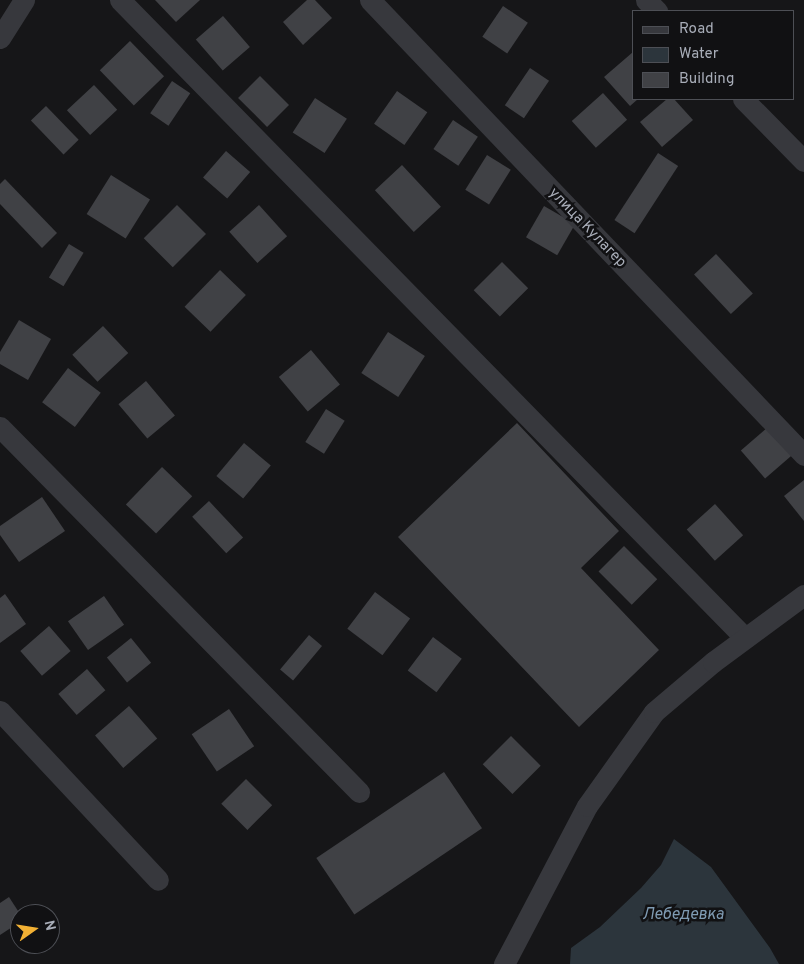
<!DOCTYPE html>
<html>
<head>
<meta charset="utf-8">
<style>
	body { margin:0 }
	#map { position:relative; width:804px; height:964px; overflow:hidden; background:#161618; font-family:Overpass,sans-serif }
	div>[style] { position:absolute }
	.water>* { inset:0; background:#2c353c }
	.building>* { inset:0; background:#404145; transform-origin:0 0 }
	.minor>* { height:21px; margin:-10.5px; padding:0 10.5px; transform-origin:10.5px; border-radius:10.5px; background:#37383d }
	span { translate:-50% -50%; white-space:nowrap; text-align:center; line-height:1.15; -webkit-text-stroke:5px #111113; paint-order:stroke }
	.street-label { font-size:15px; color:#a8adb8 }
	.water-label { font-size:16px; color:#7f9bb3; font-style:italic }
	.legend { position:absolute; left:632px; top:10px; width:162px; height:90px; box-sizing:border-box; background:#111113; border:1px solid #4d4f55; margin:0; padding:6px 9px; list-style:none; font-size:15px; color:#a8adb8 }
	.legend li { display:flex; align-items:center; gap:10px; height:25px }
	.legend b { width:25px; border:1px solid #4d4f55 }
	.north { position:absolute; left:10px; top:904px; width:50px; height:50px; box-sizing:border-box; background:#111113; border:1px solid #4d4f55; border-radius:50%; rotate:77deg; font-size:14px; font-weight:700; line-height:20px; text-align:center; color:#a8adb8 }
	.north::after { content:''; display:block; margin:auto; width:18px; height:22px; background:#f2b134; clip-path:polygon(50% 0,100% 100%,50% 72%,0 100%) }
</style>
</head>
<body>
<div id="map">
	<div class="water">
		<div style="clip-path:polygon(674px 839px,711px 867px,770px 948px,779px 964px,570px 964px,571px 948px,600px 927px,641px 888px,661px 865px)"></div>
	</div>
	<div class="building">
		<div style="clip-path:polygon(155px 0,200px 0,176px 22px)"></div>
		<div style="clip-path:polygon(307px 0,315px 0,332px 18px,303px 45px,283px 22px)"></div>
		<div style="left:503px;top:6px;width:30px;height:37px;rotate:34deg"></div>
		<div style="left:223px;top:16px;width:41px;height:36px;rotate:49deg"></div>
		<div style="left:130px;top:41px;width:49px;height:42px;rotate:46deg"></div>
		<div style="clip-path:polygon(633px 52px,633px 99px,638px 99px,630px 106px,604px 77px)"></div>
		<div style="left:530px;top:68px;width:23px;height:45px;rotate:34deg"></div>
		<div style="left:260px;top:76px;width:41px;height:31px;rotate:45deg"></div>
		<div style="left:172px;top:81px;width:22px;height:39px;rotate:34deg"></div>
		<div style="left:94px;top:85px;width:34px;height:37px;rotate:47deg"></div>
		<div style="left:397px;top:91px;width:37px;height:40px;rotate:35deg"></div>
		<div style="left:603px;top:93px;width:36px;height:42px;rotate:48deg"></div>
		<div style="left:315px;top:98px;width:38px;height:41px;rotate:33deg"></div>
		<div style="clip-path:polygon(667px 99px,674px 99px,693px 120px,662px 147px,640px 122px)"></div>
		<div style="left:46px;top:106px;width:47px;height:21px;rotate:46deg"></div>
		<div style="left:453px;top:120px;width:30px;height:35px;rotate:34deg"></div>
		<div style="left:226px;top:151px;width:32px;height:35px;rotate:41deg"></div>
		<div style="left:658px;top:153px;width:24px;height:80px;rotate:33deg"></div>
		<div style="left:487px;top:155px;width:28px;height:41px;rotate:32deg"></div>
		<div style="left:402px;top:165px;width:57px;height:37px;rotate:47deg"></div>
		<div style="left:111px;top:175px;width:46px;height:46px;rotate:32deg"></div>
		<div style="clip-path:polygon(5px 179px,57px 233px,42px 248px,0 204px,0 184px)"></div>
		<div style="left:177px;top:205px;width:41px;height:47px;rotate:45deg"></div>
		<div style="left:259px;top:205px;width:42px;height:40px;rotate:48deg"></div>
		<div style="left:544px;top:206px;width:36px;height:36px;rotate:30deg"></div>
		<div style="left:69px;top:244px;width:17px;height:39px;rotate:31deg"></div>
		<div style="left:716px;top:254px;width:54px;height:30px;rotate:47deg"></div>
		<div style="left:502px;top:262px;width:37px;height:40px;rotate:45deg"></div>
		<div style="left:220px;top:270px;width:36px;height:51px;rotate:44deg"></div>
		<div style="clip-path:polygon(19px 320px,51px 339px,28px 380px,0 364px,0 352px)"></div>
		<div style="left:103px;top:326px;width:37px;height:42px;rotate:47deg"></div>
		<div style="left:388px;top:332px;width:44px;height:49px;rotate:33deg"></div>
		<div style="left:311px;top:350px;width:45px;height:42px;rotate:50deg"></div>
		<div style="left:68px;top:368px;width:41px;height:43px;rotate:37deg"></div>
		<div style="left:146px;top:381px;width:45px;height:36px;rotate:50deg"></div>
		<div style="left:326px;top:409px;width:22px;height:39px;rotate:32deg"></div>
		<div style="clip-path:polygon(517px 423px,619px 531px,581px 568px,659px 650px,579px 727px,398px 537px)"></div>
		<div style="left:768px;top:427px;width:37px;height:36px;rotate:49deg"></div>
		<div style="left:244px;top:443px;width:35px;height:43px;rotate:40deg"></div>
		<div style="left:162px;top:467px;width:42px;height:52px;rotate:44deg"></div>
		<div style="clip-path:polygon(804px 480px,804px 521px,784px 496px)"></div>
		<div style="clip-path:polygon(42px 497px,65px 531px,19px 562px,0 535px,0 526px)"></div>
		<div style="left:209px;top:501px;width:50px;height:23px;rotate:47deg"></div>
		<div style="left:715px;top:504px;width:42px;height:38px;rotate:48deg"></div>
		<div style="left:624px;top:546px;width:47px;height:36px;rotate:45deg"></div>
		<div style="left:375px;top:592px;width:44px;height:46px;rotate:37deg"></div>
		<div style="clip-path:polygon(5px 594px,26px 624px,0 643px,0 598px)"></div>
		<div style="left:104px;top:596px;width:35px;height:44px;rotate:55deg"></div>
		<div style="left:49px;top:626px;width:33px;height:38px;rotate:49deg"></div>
		<div style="left:309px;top:635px;width:17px;height:45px;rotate:40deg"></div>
		<div style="left:433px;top:637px;width:36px;height:42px;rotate:37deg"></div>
		<div style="left:131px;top:638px;width:32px;height:31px;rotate:51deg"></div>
		<div style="left:87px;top:669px;width:28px;height:38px;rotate:49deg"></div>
		<div style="left:129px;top:706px;width:43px;height:45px;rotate:49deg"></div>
		<div style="left:229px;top:709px;width:45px;height:45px;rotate:56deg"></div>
		<div style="left:511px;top:736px;width:42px;height:40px;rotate:45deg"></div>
		<div style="left:444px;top:772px;width:68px;height:154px;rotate:56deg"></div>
		<div style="left:246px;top:779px;width:37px;height:35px;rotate:45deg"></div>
		<div style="clip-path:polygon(9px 897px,20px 914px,20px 922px,0 935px,0 903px)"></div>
	</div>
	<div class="minor">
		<div style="left:120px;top:0;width:893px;rotate:45.59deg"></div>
		<div style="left:370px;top:0;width:629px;rotate:46.35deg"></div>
		<div style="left:646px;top:0;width:16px;rotate:45deg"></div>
		<div style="left:0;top:38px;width:45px;rotate:-57.7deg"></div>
		<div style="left:743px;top:99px;width:87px;rotate:45.5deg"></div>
		<div style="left:0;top:427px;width:512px;rotate:45.47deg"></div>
		<div style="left:0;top:711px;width:231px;rotate:46.9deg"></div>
		<div style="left:504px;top:964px;width:178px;rotate:-62.3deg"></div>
		<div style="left:587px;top:806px;width:115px;rotate:-54.5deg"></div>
		<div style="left:654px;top:712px;width:77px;rotate:-40.3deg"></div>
		<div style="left:713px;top:662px;width:113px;rotate:-36.4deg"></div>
	</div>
	<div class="street-label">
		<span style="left:587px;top:228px;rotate:46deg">улица Кулагер</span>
	</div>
	<div class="water-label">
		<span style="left:683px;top:915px">Лебедевка</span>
	</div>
	<ul class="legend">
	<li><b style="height:6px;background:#37383d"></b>Road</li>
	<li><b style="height:14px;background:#2c353c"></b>Water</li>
	<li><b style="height:14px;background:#404145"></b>Building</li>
	</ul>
	<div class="north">N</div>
</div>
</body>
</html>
